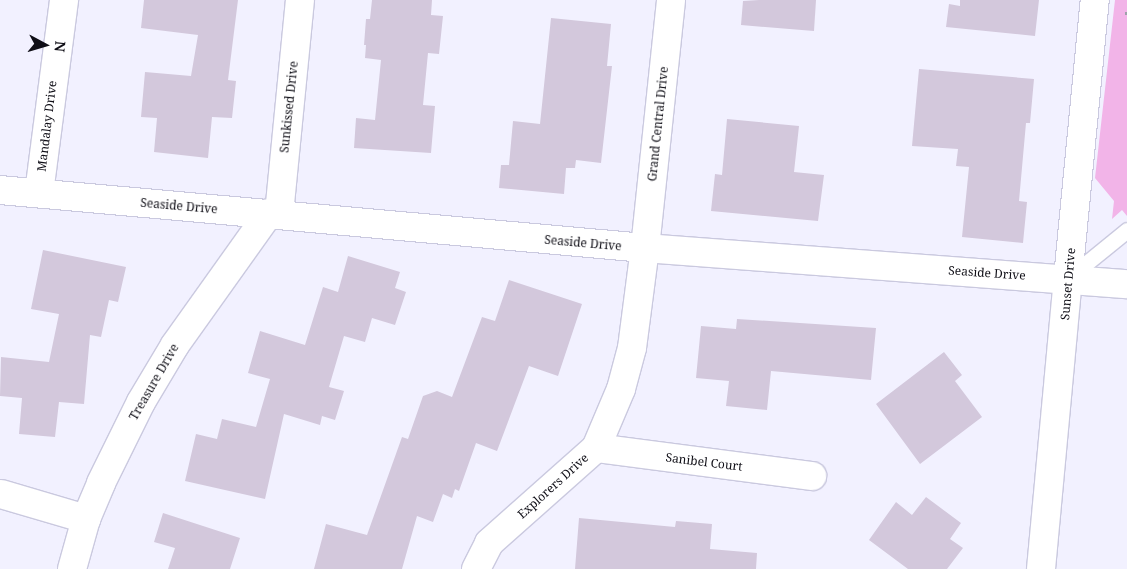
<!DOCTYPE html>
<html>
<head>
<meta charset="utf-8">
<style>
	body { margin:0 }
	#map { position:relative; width:1127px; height:569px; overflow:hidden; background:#f2f1ff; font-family:"Noto Serif",serif }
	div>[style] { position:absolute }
	.green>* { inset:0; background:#f2b4e8 }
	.building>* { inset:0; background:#d3c8dc }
	.path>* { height:3px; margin-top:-1.5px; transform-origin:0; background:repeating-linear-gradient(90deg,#a09fab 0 4px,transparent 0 8px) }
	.roads { filter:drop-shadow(1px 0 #cac9df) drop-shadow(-1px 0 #cac9df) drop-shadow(0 1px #cac9df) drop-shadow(0 -1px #cac9df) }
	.service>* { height:15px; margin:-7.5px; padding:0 7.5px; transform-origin:7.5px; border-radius:7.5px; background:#fff }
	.minor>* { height:28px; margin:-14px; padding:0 14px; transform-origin:14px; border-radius:14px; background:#fff }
	.tertiary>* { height:28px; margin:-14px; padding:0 14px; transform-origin:14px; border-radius:14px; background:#fff }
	span { translate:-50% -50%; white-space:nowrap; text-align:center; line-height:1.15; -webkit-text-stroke:4px #fff; paint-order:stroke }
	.street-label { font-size:12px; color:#0f0e16 }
	.north { position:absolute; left:20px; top:20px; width:50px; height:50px; -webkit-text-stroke:4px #fff; paint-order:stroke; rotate:96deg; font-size:14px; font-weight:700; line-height:20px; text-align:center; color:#0f0e16 }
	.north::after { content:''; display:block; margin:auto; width:18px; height:22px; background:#0f0e16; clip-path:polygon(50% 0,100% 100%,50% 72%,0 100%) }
</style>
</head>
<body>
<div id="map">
	<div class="green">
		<div style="clip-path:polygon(1115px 0,1127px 0,1127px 216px,1122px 210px,1112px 219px,1114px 201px,1095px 178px)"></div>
	</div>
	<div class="building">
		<div style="clip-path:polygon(144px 0,238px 0,228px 80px,236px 81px,232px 118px,212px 117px,208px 158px,154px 152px,157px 118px,141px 117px,145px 72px,191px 76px,198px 35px,141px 28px)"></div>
		<div style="clip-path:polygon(372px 0,432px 0,431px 15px,443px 16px,439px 54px,428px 53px,423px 105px,435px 106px,431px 153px,354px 148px,356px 118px,375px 120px,381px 60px,365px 58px,366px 45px,364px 45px,366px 19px,370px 19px)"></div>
		<div style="clip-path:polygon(759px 0,816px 0,814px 31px,741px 25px,743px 1px)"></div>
		<div style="clip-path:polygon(960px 0,1039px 0,1035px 36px,946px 27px,949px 4px,960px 6px)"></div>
		<div style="clip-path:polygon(551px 18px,611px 24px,607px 66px,612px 66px,601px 163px,576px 160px,575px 168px,566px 168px,564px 194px,499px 188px,501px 165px,509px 165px,513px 121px,540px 124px)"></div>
		<div style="clip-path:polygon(919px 69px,1034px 79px,1030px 123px,1026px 123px,1019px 201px,1027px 202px,1023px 243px,962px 237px,969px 167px,956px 166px,958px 149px,912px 146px)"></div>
		<div style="clip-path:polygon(727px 119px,799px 126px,794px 172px,824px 175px,818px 221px,711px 211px,715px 174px,722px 175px)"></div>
		<div style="clip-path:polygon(43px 250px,126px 267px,118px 302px,109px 300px,101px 337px,90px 335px,84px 404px,59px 402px,55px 437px,19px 434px,22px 398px,0 396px,1px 357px,49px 362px,59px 314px,31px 309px)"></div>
		<div style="clip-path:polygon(348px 256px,400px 272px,395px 288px,406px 292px,395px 325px,372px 318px,365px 342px,344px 336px,329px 387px,344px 391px,335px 420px,322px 416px,320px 425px,284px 414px,265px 499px,185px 481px,196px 434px,217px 439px,222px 419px,256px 427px,270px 379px,248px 373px,260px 331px,305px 345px,323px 287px,338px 292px)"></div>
		<div style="clip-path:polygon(509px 280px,582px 304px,558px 376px,529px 366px,497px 451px,476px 443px,459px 491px,455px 489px,452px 498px,443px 494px,433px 522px,417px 516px,402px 569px,314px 569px,326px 524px,367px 535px,402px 437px,408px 439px,423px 396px,437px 391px,452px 397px,482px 317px,495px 321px)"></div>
		<div style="clip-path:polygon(737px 319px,876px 328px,871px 380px,771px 371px,767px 410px,726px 406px,729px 381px,696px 378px,701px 326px,736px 329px)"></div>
		<div style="clip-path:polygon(944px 352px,962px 375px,955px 381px,982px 417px,920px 464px,876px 404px)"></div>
		<div style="clip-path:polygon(926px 497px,961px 523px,950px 539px,963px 548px,947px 569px,908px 569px,869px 540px,896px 502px,912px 515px)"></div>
		<div style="clip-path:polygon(163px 513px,240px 538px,230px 569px,168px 569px,175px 548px,154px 542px)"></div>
		<div style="clip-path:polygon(579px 518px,675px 527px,676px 521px,712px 524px,710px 549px,757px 553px,756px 569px,575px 569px)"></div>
	</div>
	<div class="path">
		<div style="left:1125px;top:13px;width:2px"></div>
	</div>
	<div class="roads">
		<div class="service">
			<div style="left:1068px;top:278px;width:76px;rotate:-39.1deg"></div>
		</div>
		<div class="minor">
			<div style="left:0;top:190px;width:648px;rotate:5.14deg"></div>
			<div style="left:645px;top:248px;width:483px;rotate:4.3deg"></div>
			<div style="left:39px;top:193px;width:195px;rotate:-82.6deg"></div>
			<div style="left:279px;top:214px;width:215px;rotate:-84.4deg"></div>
			<div style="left:1068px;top:278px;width:279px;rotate:-84.5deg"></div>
			<div style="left:596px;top:448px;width:218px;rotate:7.4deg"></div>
			<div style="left:1px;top:494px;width:89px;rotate:16.4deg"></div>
			<div style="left:72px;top:569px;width:52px;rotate:-74.4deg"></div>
			<div style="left:86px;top:519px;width:39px;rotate:-67deg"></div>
			<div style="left:101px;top:483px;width:90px;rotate:-63.7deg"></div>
			<div style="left:141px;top:402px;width:66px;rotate:-59.2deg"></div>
			<div style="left:175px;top:345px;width:162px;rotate:-54.5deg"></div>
			<div style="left:476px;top:569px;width:29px;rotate:-63deg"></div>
			<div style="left:489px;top:543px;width:143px;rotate:-41.6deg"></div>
			<div style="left:596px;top:448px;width:64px;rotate:-67deg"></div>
			<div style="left:621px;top:389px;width:42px;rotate:-75deg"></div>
			<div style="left:632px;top:348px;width:101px;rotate:-82.6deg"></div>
			<div style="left:645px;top:248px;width:249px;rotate:-84deg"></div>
		</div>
		<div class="tertiary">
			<div style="left:1041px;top:569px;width:292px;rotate:-84.7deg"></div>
		</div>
	</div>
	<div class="street-label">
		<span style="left:289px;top:107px;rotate:-84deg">Sunkissed Drive</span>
		<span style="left:658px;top:124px;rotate:-84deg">Grand Central Drive</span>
		<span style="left:47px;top:126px;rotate:-83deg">Mandalay Drive</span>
		<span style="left:179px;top:206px;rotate:5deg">Seaside Drive</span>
		<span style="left:583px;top:243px;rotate:5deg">Seaside Drive</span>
		<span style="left:987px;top:273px;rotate:4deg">Seaside Drive</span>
		<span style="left:1068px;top:284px;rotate:-85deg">Sunset Drive</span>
		<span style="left:154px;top:382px;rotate:-60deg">Treasure Drive</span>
		<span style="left:704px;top:462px;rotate:7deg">Sanibel Court</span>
		<span style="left:553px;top:486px;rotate:-42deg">Explorers Drive</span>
	</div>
	<div class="north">N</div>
</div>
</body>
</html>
